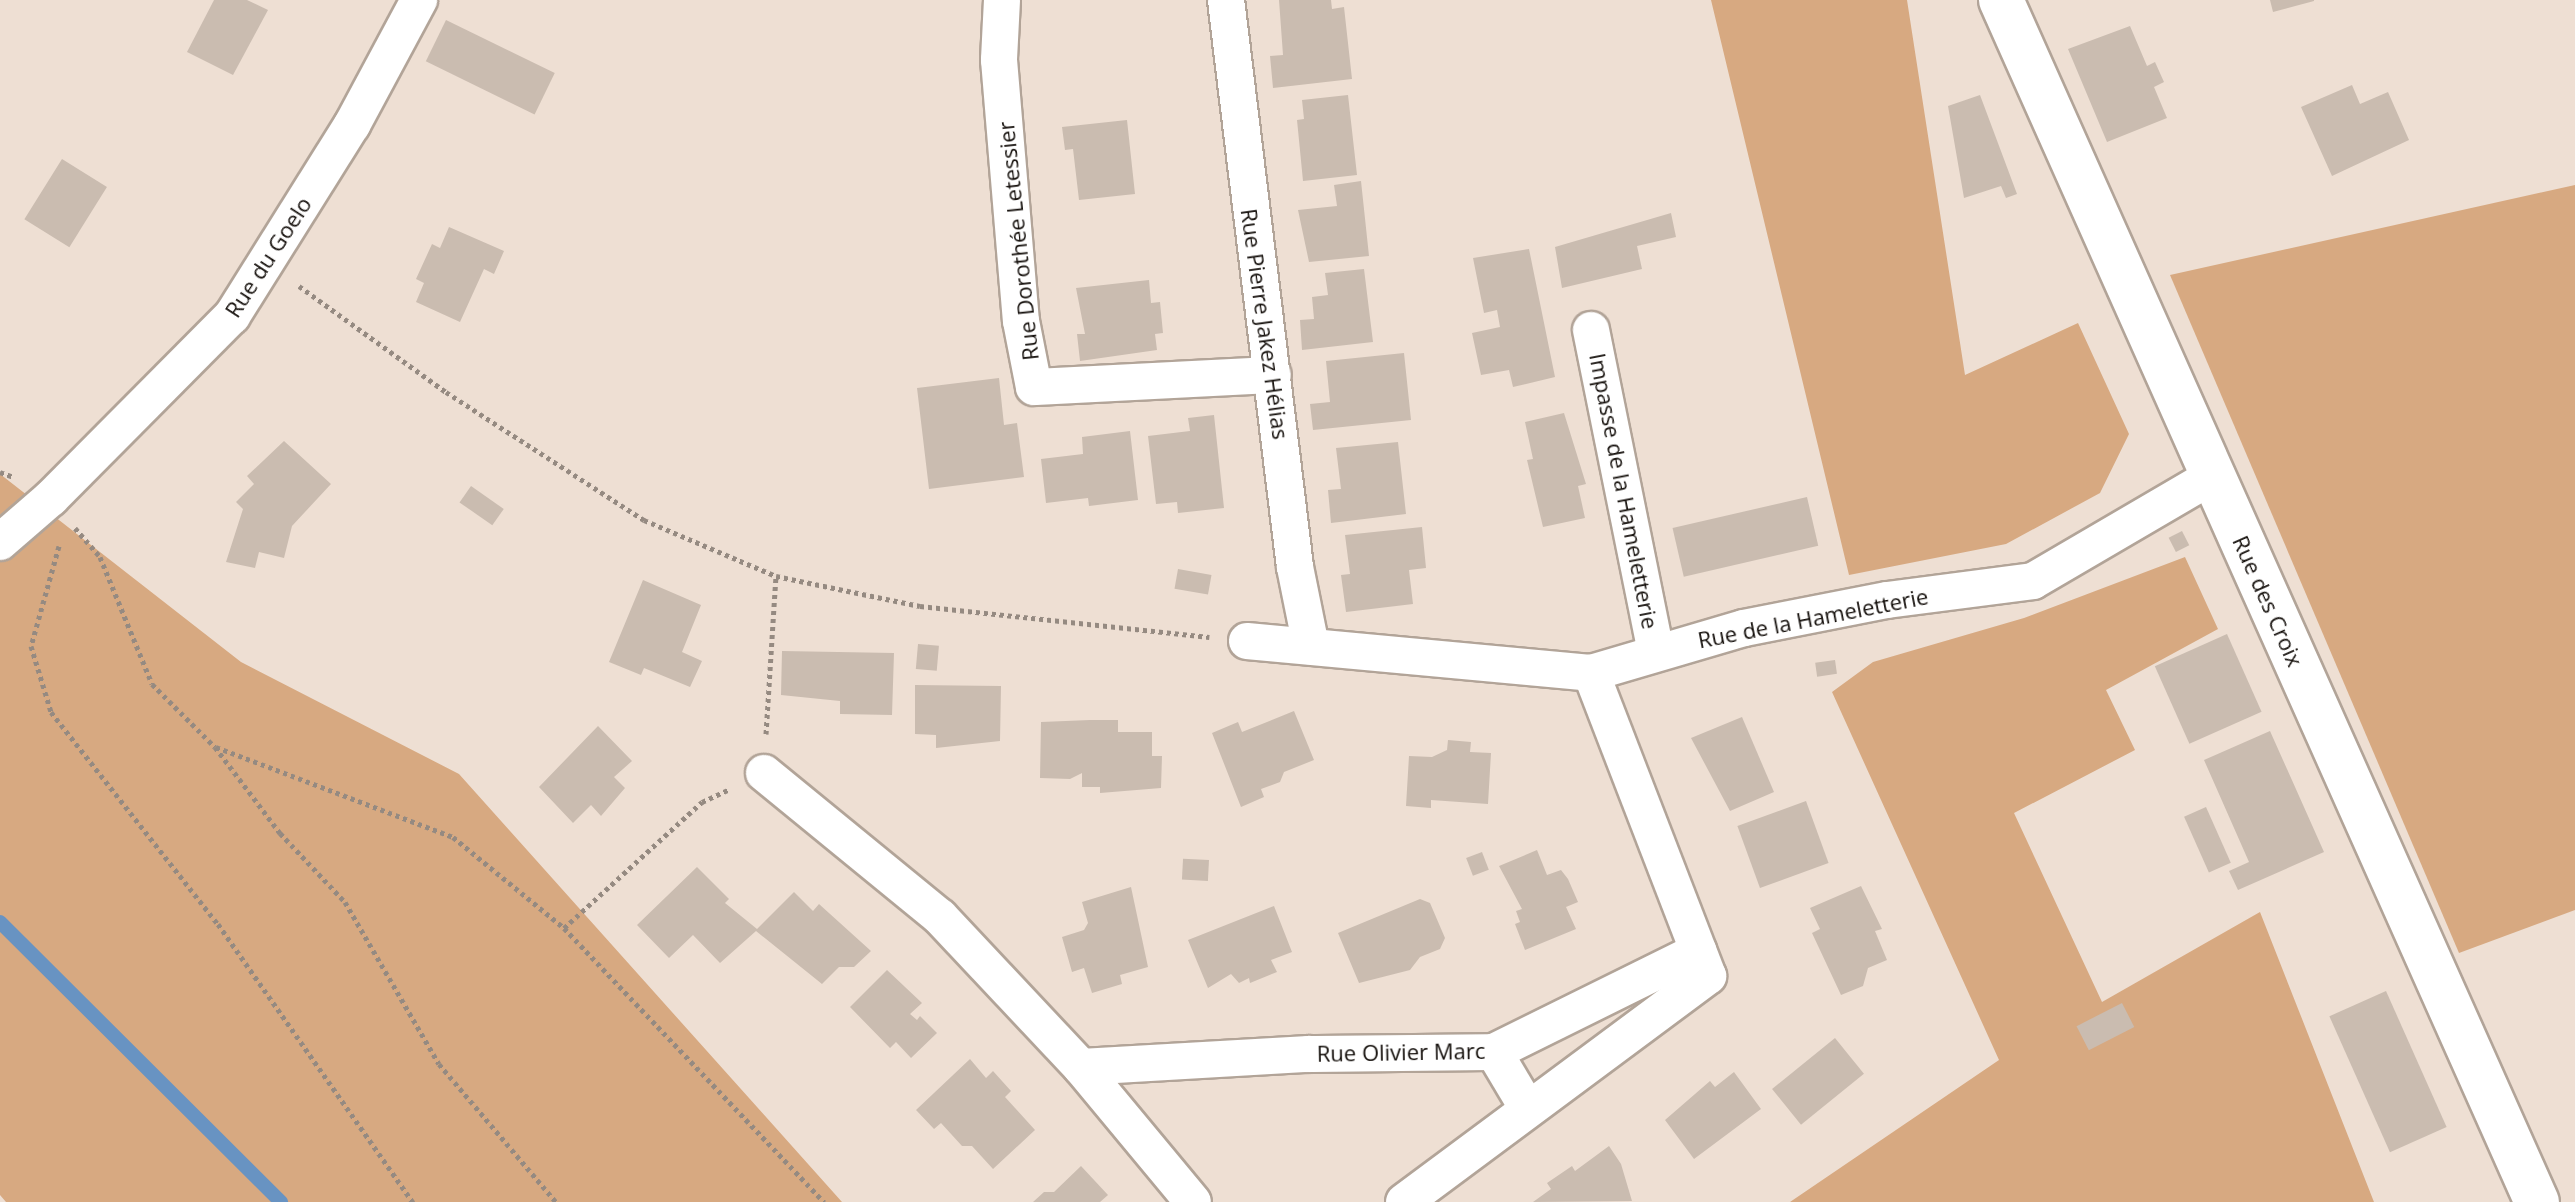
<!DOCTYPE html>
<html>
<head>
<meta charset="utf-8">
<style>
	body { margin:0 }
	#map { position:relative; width:2575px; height:1202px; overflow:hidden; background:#eedfd3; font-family:"Open Sans",sans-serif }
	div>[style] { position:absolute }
	.green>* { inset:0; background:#d7a981 }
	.stream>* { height:14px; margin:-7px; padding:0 7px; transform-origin:7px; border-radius:7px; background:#6893c2 }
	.building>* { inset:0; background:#cabcb0; transform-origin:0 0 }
	.path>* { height:5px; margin-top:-2.5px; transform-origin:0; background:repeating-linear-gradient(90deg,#958a81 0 4px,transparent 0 8px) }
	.roads { filter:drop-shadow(2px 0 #b2a498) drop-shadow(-2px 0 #b2a498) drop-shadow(0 2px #b2a498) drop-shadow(0 -2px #b2a498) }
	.minor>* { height:36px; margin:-18px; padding:0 18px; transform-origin:18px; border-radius:18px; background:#fff }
	.secondary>* { height:44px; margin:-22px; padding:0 22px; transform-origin:22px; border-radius:22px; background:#fff }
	span { translate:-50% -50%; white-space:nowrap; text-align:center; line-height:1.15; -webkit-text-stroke:6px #fff; paint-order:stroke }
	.street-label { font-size:22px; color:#140f0b }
</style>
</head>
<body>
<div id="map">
	<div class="green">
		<div style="clip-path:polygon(1711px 0,1907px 0,1965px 375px,2078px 323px,2129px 434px,2100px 493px,2006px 544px,1849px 575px)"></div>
		<div style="clip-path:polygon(2575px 185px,2575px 910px,2459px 953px,2170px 275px)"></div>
		<div style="clip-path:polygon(0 474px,241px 662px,459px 774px,842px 1202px,6px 1202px,0 1195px)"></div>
		<div style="clip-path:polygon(2185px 557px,2218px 629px,2106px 690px,2135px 750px,2014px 813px,2102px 1002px,2260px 912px,2374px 1202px,1790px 1202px,1999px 1060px,1832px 692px,1873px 662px,2024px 618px)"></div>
	</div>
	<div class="stream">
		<div style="left:0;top:922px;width:397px;rotate:44.9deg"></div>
	</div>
	<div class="building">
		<div style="clip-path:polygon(214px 0,247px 0,268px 10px,233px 75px,187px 52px)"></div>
		<div style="clip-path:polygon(1279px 0,1331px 0,1332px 9px,1344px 7px,1352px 79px,1273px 88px,1270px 56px,1283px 55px)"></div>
		<div style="clip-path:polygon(2270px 0,2314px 0,2314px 1px,2273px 12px)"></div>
		<div style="left:446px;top:20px;width:121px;height:46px;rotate:26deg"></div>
		<div style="clip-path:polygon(2130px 26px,2147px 66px,2155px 62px,2164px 82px,2154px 87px,2167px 118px,2107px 142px,2068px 49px)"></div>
		<div style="clip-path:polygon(2352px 85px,2360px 104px,2388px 92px,2409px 140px,2332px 176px,2301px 107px)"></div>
		<div style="clip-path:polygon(1348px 95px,1357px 175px,1303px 181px,1297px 120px,1304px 119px,1302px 100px)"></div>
		<div style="clip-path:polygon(1980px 95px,2017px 194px,2006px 198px,2001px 186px,1964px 198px,1948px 106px)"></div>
		<div style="clip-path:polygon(1127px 120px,1135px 194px,1079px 200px,1073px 149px,1065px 150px,1062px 127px)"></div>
		<div style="left:62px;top:159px;width:53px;height:71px;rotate:32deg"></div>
		<div style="clip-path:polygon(1361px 181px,1369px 256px,1309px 262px,1298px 210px,1337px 206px,1334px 185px)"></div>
		<div style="clip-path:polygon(1671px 213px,1676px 237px,1637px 246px,1642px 269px,1562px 288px,1555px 247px)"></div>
		<div style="clip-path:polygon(449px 227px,504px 251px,494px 274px,484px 269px,460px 322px,416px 302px,424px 283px,416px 279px,432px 244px,440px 248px)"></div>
		<div style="clip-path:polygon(1529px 249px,1555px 377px,1513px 387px,1509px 370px,1481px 375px,1472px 333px,1500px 327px,1497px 310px,1484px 313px,1473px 258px)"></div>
		<div style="clip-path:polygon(1364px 269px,1373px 342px,1302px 350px,1300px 320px,1314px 319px,1312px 297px,1328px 295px,1325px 273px)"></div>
		<div style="clip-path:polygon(1149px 280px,1151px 303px,1160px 302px,1163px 333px,1155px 334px,1157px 350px,1080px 361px,1077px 334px,1085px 334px,1076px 288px)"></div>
		<div style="clip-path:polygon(1404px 353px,1411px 420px,1313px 430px,1310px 404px,1330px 402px,1326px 361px)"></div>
		<div style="clip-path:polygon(999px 378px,1004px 425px,1017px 423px,1024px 477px,929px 489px,917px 388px)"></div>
		<div style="clip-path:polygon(1564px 413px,1586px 484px,1578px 486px,1585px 518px,1543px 527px,1527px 460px,1533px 459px,1525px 422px)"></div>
		<div style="clip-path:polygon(1214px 415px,1224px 508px,1178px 513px,1177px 502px,1156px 504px,1148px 436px,1190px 431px,1188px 418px)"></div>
		<div style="clip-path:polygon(1130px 431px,1138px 500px,1089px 506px,1088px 498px,1046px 503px,1041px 459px,1083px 454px,1082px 437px)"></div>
		<div style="clip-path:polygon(284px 441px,331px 484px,292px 526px,284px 558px,259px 552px,255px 568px,226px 562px,243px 509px,236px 502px,254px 484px,247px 476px)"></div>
		<div style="clip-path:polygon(1398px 442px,1406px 514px,1331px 523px,1328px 490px,1341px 489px,1336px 448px)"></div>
		<div style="left:471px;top:486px;width:40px;height:20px;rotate:35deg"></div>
		<div style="left:1807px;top:497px;width:50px;height:138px;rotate:77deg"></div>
		<div style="clip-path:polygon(1422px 527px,1426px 568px,1409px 570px,1413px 604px,1346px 612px,1341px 575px,1350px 574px,1345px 535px)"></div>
		<div style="left:2182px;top:531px;width:16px;height:15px;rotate:63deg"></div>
		<div style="left:1178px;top:569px;width:34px;height:20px;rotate:10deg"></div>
		<div style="clip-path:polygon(643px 580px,701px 605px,682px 652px,702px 661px,690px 687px,644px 668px,641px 675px,609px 662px)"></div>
		<div style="left:2227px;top:634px;width:85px;height:79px;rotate:66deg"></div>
		<div style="left:918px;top:644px;width:21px;height:25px;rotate:5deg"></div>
		<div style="clip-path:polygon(782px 651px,894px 653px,892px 715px,840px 714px,840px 701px,781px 695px)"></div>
		<div style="left:1835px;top:660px;width:14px;height:20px;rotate:82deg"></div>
		<div style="clip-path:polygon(915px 685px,1001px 686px,1000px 741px,936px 748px,936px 735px,915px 734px)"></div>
		<div style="clip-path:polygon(1294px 711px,1314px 760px,1284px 772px,1280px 782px,1261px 789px,1264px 797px,1241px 807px,1212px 733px,1238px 722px,1242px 732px)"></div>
		<div style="clip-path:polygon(1742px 717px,1774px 792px,1730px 811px,1691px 738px)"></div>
		<div style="clip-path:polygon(1090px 720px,1118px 720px,1118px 732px,1152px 732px,1152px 756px,1162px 756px,1161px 788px,1100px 793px,1100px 787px,1082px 787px,1082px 773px,1070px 779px,1040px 778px,1041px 722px)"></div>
		<div style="clip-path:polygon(598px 726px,632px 761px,614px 777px,625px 788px,601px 816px,591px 805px,573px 823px,539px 787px)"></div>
		<div style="clip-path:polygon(2270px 731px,2324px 852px,2238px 890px,2229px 871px,2249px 862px,2204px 760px)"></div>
		<div style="clip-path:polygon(1448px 740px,1471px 742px,1470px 752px,1491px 753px,1488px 804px,1431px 800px,1431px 808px,1406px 806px,1409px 756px,1432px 757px,1447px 750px)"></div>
		<div style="left:1806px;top:801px;width:66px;height:73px;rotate:70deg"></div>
		<div style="left:2206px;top:807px;width:61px;height:24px;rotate:66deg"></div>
		<div style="clip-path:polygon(1537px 850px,1547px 875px,1561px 870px,1568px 879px,1578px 902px,1566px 907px,1576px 929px,1525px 950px,1515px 924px,1520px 922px,1516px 911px,1522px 909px,1499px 866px)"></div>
		<div style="left:1482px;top:852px;width:19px;height:17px;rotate:69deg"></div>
		<div style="left:1209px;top:860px;width:21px;height:26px;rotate:93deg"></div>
		<div style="clip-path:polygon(697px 867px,729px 899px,725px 903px,757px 929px,794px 892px,813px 911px,819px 904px,871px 951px,854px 967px,839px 967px,822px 984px,756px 931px,720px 963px,693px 935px,669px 958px,637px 925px)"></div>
		<div style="clip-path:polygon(1861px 886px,1882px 929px,1875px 931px,1887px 960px,1868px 968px,1863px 986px,1841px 995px,1812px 933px,1820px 929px,1810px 908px)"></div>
		<div style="clip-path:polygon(1131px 887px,1148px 967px,1120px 975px,1122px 984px,1092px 993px,1084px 968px,1072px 972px,1062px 937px,1084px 930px,1088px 923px,1082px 902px)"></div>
		<div style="clip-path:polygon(1420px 899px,1430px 903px,1445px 938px,1440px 949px,1420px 957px,1410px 970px,1359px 983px,1338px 933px)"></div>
		<div style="clip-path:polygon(1274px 906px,1292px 952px,1271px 960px,1277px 972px,1250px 983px,1249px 978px,1239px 983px,1231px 974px,1208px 988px,1188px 940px)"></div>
		<div style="clip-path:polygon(887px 970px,922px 1003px,910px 1014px,917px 1020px,920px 1016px,937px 1033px,911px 1058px,896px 1042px,890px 1048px,850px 1007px)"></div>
		<div style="left:2386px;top:991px;width:149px;height:62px;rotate:66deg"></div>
		<div style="left:2122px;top:1003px;width:27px;height:51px;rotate:63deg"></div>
		<div style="left:1835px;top:1038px;width:46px;height:81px;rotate:51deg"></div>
		<div style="clip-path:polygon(970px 1059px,986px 1078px,993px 1071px,1011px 1091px,1005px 1097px,1035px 1130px,993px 1169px,972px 1146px,962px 1146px,941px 1123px,934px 1129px,916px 1110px)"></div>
		<div style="clip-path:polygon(1734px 1072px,1761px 1109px,1694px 1159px,1665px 1120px,1710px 1081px,1715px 1087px)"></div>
		<div style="clip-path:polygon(1609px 1146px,1621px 1164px,1632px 1201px,1533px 1202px,1551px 1189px,1547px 1183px,1572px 1166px,1575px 1171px)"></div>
		<div style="clip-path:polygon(1081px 1166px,1108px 1195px,1100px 1202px,1033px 1202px,1044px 1192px,1054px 1192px)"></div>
	</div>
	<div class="path">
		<div style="left:299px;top:286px;width:181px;rotate:35.8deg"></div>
		<div style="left:446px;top:392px;width:236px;rotate:32.9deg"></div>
		<div style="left:644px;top:520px;width:143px;rotate:23deg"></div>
		<div style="left:776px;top:576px;width:147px;rotate:11.8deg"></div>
		<div style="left:920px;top:606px;width:291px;rotate:6.1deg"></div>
		<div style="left:0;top:472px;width:15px;rotate:20deg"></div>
		<div style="left:75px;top:528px;width:38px;rotate:49deg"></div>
		<div style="left:100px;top:557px;width:137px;rotate:67.7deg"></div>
		<div style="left:152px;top:684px;width:89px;rotate:45deg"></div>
		<div style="left:215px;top:747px;width:108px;rotate:52.9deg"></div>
		<div style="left:280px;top:833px;width:95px;rotate:46.7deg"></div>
		<div style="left:345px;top:902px;width:187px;rotate:59.9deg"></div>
		<div style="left:439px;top:1064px;width:181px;rotate:49.7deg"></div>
		<div style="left:59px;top:546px;width:104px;rotate:105.6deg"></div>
		<div style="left:31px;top:646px;width:69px;rotate:73.1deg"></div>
		<div style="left:51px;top:712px;width:270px;rotate:51.8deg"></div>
		<div style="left:218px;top:924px;width:340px;rotate:55deg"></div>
		<div style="left:766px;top:734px;width:158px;rotate:-86.4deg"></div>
		<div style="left:216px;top:747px;width:254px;rotate:20.8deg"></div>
		<div style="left:453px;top:837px;width:144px;rotate:39.3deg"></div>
		<div style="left:564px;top:928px;width:378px;rotate:46.5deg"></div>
		<div style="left:564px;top:928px;width:187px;rotate:-42.4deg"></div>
		<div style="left:702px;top:802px;width:29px;rotate:-25deg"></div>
	</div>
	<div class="roads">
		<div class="minor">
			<div style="left:1002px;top:0;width:60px;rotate:92.9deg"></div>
			<div style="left:999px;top:60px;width:262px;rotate:85.2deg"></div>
			<div style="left:1021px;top:321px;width:67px;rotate:78.9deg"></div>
			<div style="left:1034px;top:387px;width:239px;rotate:-2.9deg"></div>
			<div style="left:1226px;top:0;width:571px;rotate:83.06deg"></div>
			<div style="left:1295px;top:567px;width:81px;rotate:78.6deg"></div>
			<div style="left:1591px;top:330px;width:328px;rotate:78.6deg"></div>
			<div style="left:0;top:542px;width:67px;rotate:-40.8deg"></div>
			<div style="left:51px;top:498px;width:257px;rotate:-45.2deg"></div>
			<div style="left:232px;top:316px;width:226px;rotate:-57.9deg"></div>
			<div style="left:352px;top:125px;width:142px;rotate:-61.8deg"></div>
			<div style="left:1247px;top:641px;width:345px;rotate:5.3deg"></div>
			<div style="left:1591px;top:673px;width:159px;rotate:-16.4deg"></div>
			<div style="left:1744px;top:628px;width:146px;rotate:-11.1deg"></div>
			<div style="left:1887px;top:600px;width:147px;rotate:-7.4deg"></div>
			<div style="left:2033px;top:581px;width:208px;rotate:-30.3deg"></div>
			<div style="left:764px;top:773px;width:227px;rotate:39.3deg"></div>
			<div style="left:940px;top:917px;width:206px;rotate:46.8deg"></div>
			<div style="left:1081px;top:1067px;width:175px;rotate:50.3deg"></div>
			<div style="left:1494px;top:1052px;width:66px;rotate:59.2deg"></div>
			<div style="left:1081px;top:1067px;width:228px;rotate:-3.3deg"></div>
			<div style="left:1309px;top:1054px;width:185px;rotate:-0.6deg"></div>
			<div style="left:1494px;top:1052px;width:228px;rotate:-26.3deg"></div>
			<div style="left:1404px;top:1202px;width:379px;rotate:-36.6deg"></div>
			<div style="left:1708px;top:976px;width:325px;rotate:-111.1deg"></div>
		</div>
		<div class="secondary">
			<div style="left:2001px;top:0;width:1316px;rotate:65.97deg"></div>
		</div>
	</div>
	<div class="street-label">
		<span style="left:1018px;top:241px;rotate:-96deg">Rue Dorothée Letessier</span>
		<span style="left:268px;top:257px;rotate:-57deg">Rue du Goelo</span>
		<span style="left:1265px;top:324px;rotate:82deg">Rue Pierre Jakez Hélias</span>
		<span style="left:1624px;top:491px;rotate:79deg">Impasse de la Hameletterie</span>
		<span style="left:2268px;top:601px;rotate:66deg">Rue des Croix</span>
		<span style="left:1813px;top:618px;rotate:-11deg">Rue de la Hameletterie</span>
		<span style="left:1401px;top:1052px;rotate:-1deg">Rue Olivier Marc</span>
	</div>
</div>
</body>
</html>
